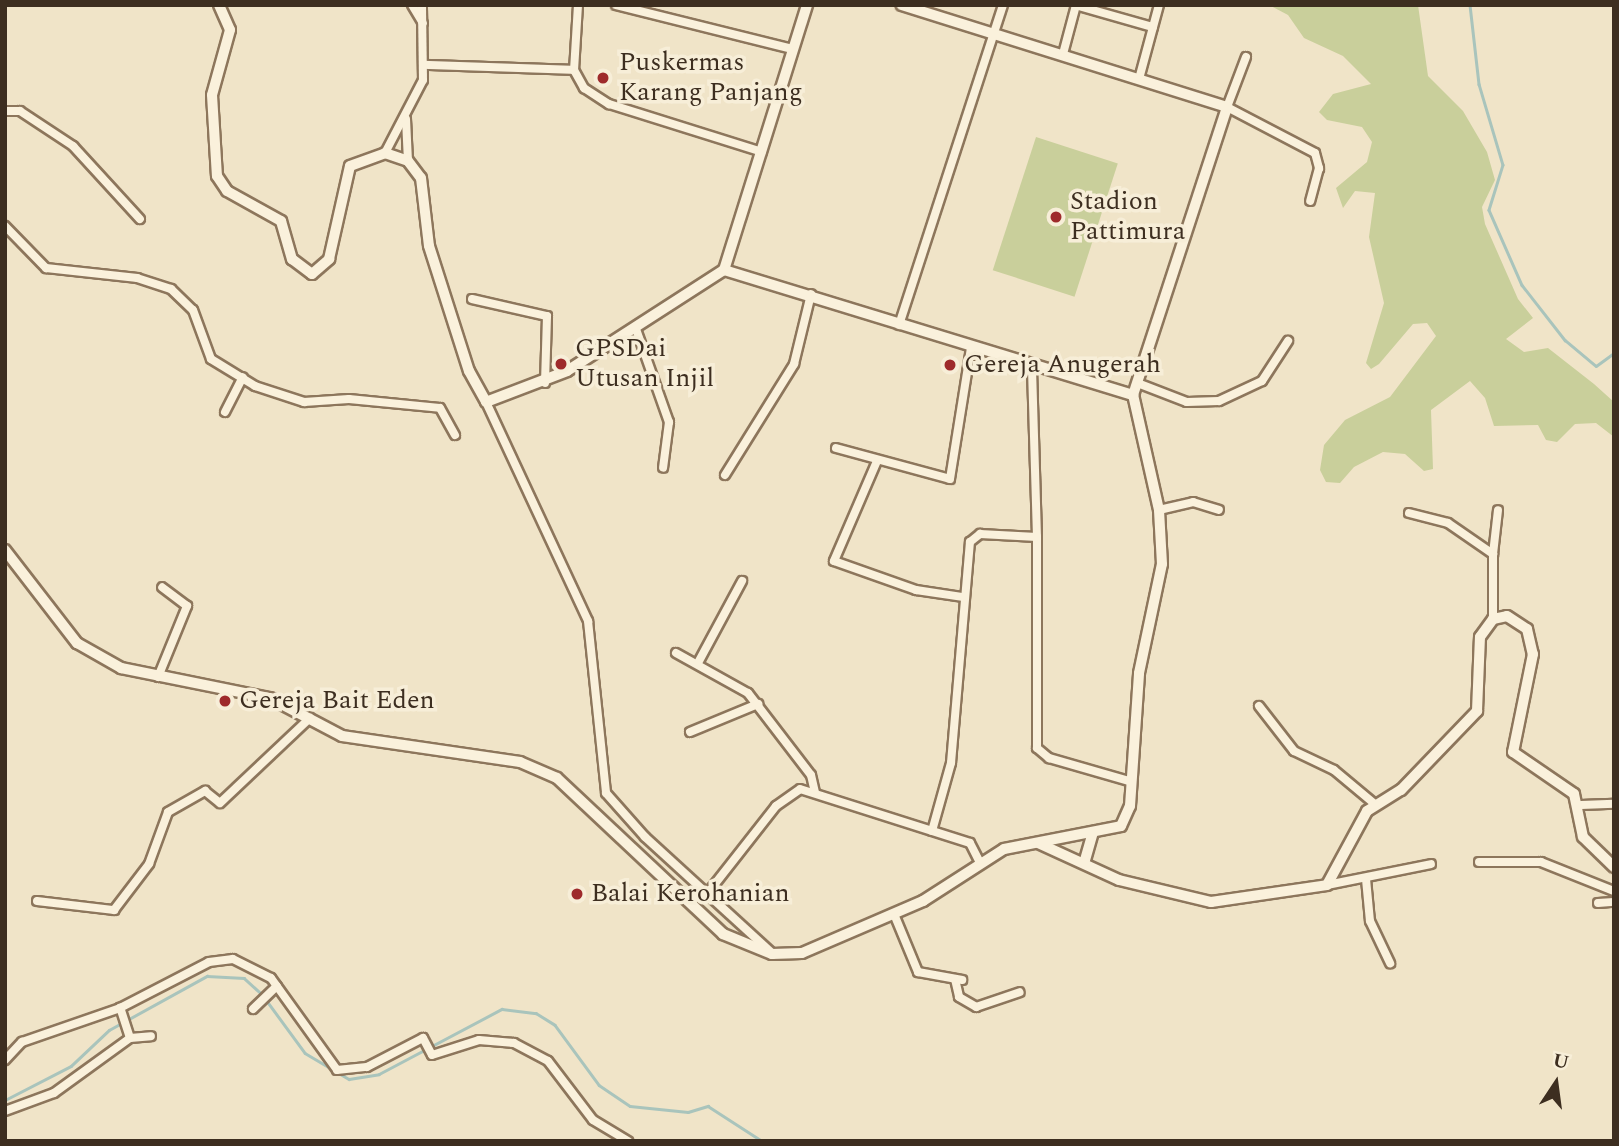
<!DOCTYPE html>
<html>
<head>
<meta charset="utf-8">
<style>
	body { margin:0 }
	#map { position:relative; width:1619px; height:1146px; overflow:hidden; background:#f0e4c8; font-family:Spectral,serif }
	div>[style] { position:absolute }
	.green>* { inset:0; background:#c9cf9b; transform-origin:0 0 }
	.stream>* { height:2.5px; margin:-1.25px; padding:0 1.25px; transform-origin:1.25px; border-radius:1.25px; background:#a9c4bc }
	.roads { filter:drop-shadow(2px 0 #8d765c) drop-shadow(-2px 0 #8d765c) drop-shadow(0 2px #8d765c) drop-shadow(0 -2px #8d765c) }
	.street>* { height:8px; margin:-4px; padding:0 4px; transform-origin:4px; border-radius:4px; background:#faf1dc }
	.secondary>* { height:10px; margin:-5px; padding:0 5px; transform-origin:5px; border-radius:5px; background:#faf1dc }
	.dots>* { width:19px; height:19px; translate:-50% -50%; box-sizing:border-box; border:4px solid #f7eed8; border-radius:50% }
	span { translate:-50% -50%; white-space:nowrap; text-align:center; line-height:1.15; -webkit-text-stroke:7px #f7eed8; paint-order:stroke }
	.poi-label { font-size:26px; color:#3d2e20 }
	.left { translate:0 -50%; text-align:left }
	.frame { position:absolute; inset:0; border:7px solid #3d2e20; pointer-events:none }
	.north { position:absolute; left:1521px; top:1048px; width:70px; height:70px; -webkit-text-stroke:5px #f7eed8; paint-order:stroke; rotate:13deg; font-size:19px; font-weight:700; line-height:28px; text-align:center; color:#3d2e20 }
	.north::after { content:''; display:block; margin:auto; width:24px; height:32px; background:#3d2e20; clip-path:polygon(50% 0,100% 100%,50% 72%,0 100%) }
</style>
</head>
<body>
<div id="map">
	<div class="green">
		<div style="clip-path:polygon(1269px 5px,1418px 5px,1428px 76px,1463px 111px,1487px 152px,1495px 180px,1482px 207px,1485px 224px,1518px 299px,1533px 318px,1506px 339px,1524px 352px,1548px 348px,1594px 384px,1614px 402px,1614px 437px,1596px 423px,1575px 424px,1557px 442px,1546px 440px,1538px 425px,1494px 426px,1485px 398px,1470px 381px,1431px 410px,1433px 469px,1424px 471px,1405px 454px,1383px 452px,1354px 467px,1340px 483px,1326px 482px,1320px 470px,1324px 445px,1345px 420px,1390px 397px,1436px 336px,1427px 323px,1413px 324px,1379px 364px,1371px 369px,1366px 363px,1384px 303px,1369px 237px,1375px 193px,1355px 191px,1343px 208px,1336px 188px,1367px 162px,1372px 142px,1362px 127px,1327px 120px,1319px 112px,1333px 94px,1371px 84px,1343px 56px,1304px 38px,1288px 15px)"></div>
		<div style="left:1036px;top:137px;width:86px;height:140px;rotate:18deg"></div>
	</div>
	<div class="stream">
		<div style="left:1470px;top:5px;width:80px;rotate:83.5deg"></div>
		<div style="left:1479px;top:84px;width:84px;rotate:73.5deg"></div>
		<div style="left:1503px;top:165px;width:47px;rotate:107.3deg"></div>
		<div style="left:1489px;top:210px;width:82px;rotate:66.3deg"></div>
		<div style="left:1522px;top:285px;width:70px;rotate:52deg"></div>
		<div style="left:1565px;top:340px;width:40px;rotate:40deg"></div>
		<div style="left:1596px;top:366px;width:22px;rotate:-36deg"></div>
		<div style="left:267px;top:1001px;width:64px;rotate:53.8deg"></div>
		<div style="left:305px;top:1053px;width:51px;rotate:30.6deg"></div>
		<div style="left:349px;top:1079px;width:30px;rotate:-9deg"></div>
		<div style="left:379px;top:1074px;width:139px;rotate:-27.9deg"></div>
		<div style="left:502px;top:1009px;width:34px;rotate:7deg"></div>
		<div style="left:536px;top:1013px;width:22px;rotate:32deg"></div>
		<div style="left:555px;top:1025px;width:74px;rotate:53.7deg"></div>
		<div style="left:599px;top:1085px;width:37px;rotate:34deg"></div>
		<div style="left:630px;top:1106px;width:58px;rotate:5.9deg"></div>
		<div style="left:688px;top:1112px;width:21px;rotate:-17deg"></div>
		<div style="left:708px;top:1106px;width:64px;rotate:32.9deg"></div>
		<div style="left:5px;top:1100px;width:74px;rotate:-27.3deg"></div>
		<div style="left:71px;top:1066px;width:52px;rotate:-43.5deg"></div>
		<div style="left:109px;top:1030px;width:112px;rotate:-28.9deg"></div>
		<div style="left:207px;top:976px;width:37px;rotate:3deg"></div>
		<div style="left:244px;top:978px;width:25px;rotate:42deg"></div>
	</div>
	<div class="roads">
		<div class="street">
			<div style="left:412px;top:5px;width:21px;rotate:59deg"></div>
			<div style="left:578px;top:5px;width:65px;rotate:93.5deg"></div>
			<div style="left:574px;top:70px;width:21px;rotate:61deg"></div>
			<div style="left:584px;top:88px;width:30px;rotate:33deg"></div>
			<div style="left:609px;top:104px;width:160px;rotate:17.4deg"></div>
			<div style="left:616px;top:5px;width:182px;rotate:14deg"></div>
			<div style="left:1075px;top:5px;width:81px;rotate:15.8deg"></div>
			<div style="left:1063px;top:54px;width:51px;rotate:-75.1deg"></div>
			<div style="left:1246px;top:57px;width:53px;rotate:110.8deg"></div>
			<div style="left:1227px;top:107px;width:99px;rotate:27.6deg"></div>
			<div style="left:1315px;top:153px;width:16px;rotate:75deg"></div>
			<div style="left:1319px;top:168px;width:34px;rotate:105deg"></div>
			<div style="left:426px;top:65px;width:148px;rotate:1.9deg"></div>
			<div style="left:1139px;top:79px;width:77px;rotate:-74.9deg"></div>
			<div style="left:5px;top:111px;width:15px"></div>
			<div style="left:20px;top:111px;width:64px;rotate:33.4deg"></div>
			<div style="left:73px;top:146px;width:99px;rotate:47.5deg"></div>
			<div style="left:406px;top:119px;width:42px;rotate:87.3deg"></div>
			<div style="left:385px;top:153px;width:82px;rotate:-62.5deg"></div>
			<div style="left:423px;top:80px;width:75px;rotate:-90.8deg"></div>
			<div style="left:5px;top:226px;width:59px;rotate:45.7deg"></div>
			<div style="left:46px;top:268px;width:92px;rotate:6.3deg"></div>
			<div style="left:137px;top:278px;width:36px;rotate:18deg"></div>
			<div style="left:171px;top:289px;width:30px;rotate:44deg"></div>
			<div style="left:193px;top:310px;width:52px;rotate:69.8deg"></div>
			<div style="left:211px;top:359px;width:52px;rotate:31.5deg"></div>
			<div style="left:255px;top:386px;width:52px;rotate:18.1deg"></div>
			<div style="left:304px;top:402px;width:45px;rotate:-3.8deg"></div>
			<div style="left:349px;top:399px;width:91px;rotate:5.6deg"></div>
			<div style="left:440px;top:408px;width:31px;rotate:61deg"></div>
			<div style="left:472px;top:299px;width:77px;rotate:12.8deg"></div>
			<div style="left:547px;top:316px;width:67px;rotate:91.7deg"></div>
			<div style="left:899px;top:325px;width:336px;rotate:-72deg"></div>
			<div style="left:636px;top:329px;width:99px;rotate:70.5deg"></div>
			<div style="left:669px;top:422px;width:46px;rotate:97.4deg"></div>
			<div style="left:1140px;top:384px;width:50px;rotate:21deg"></div>
			<div style="left:1187px;top:402px;width:32px;rotate:-2deg"></div>
			<div style="left:1219px;top:401px;width:47px;rotate:-24.9deg"></div>
			<div style="left:1262px;top:381px;width:48px;rotate:-57deg"></div>
			<div style="left:486px;top:402px;width:242px;rotate:65deg"></div>
			<div style="left:588px;top:621px;width:173px;rotate:84deg"></div>
			<div style="left:606px;top:793px;width:59px;rotate:48.4deg"></div>
			<div style="left:645px;top:837px;width:172px;rotate:42.4deg"></div>
			<div style="left:225px;top:412px;width:39px;rotate:-63deg"></div>
			<div style="left:836px;top:448px;width:118px;rotate:15.2deg"></div>
			<div style="left:950px;top:479px;width:133px;rotate:-80.9deg"></div>
			<div style="left:877px;top:461px;width:109px;rotate:113.3deg"></div>
			<div style="left:834px;top:561px;width:87px;rotate:19.5deg"></div>
			<div style="left:916px;top:590px;width:48px;rotate:8.5deg"></div>
			<div style="left:725px;top:475px;width:131px;rotate:-58.1deg"></div>
			<div style="left:794px;top:364px;width:72px;rotate:-76.3deg"></div>
			<div style="left:1159px;top:510px;width:35px;rotate:-13deg"></div>
			<div style="left:1193px;top:502px;width:27px;rotate:17deg"></div>
			<div style="left:1409px;top:513px;width:40px;rotate:14.4deg"></div>
			<div style="left:1448px;top:523px;width:55px;rotate:34.6deg"></div>
			<div style="left:1493px;top:554px;width:65px;rotate:90deg"></div>
			<div style="left:1037px;top:537px;width:211px;rotate:90deg"></div>
			<div style="left:1037px;top:748px;width:16px;rotate:40deg"></div>
			<div style="left:1049px;top:758px;width:86px;rotate:16.1deg"></div>
			<div style="left:1493px;top:554px;width:44px;rotate:-83.5deg"></div>
			<div style="left:676px;top:653px;width:82px;rotate:29.1deg"></div>
			<div style="left:748px;top:693px;width:103px;rotate:52.5deg"></div>
			<div style="left:811px;top:775px;width:17px;rotate:77deg"></div>
			<div style="left:699px;top:661px;width:91px;rotate:-61.7deg"></div>
			<div style="left:158px;top:677px;width:77px;rotate:-67.8deg"></div>
			<div style="left:187px;top:606px;width:31px;rotate:-143deg"></div>
			<div style="left:1259px;top:706px;width:57px;rotate:52.1deg"></div>
			<div style="left:1294px;top:751px;width:44px;rotate:25.4deg"></div>
			<div style="left:1334px;top:770px;width:55px;rotate:39.8deg"></div>
			<div style="left:690px;top:732px;width:74px;rotate:-22.4deg"></div>
			<div style="left:1581px;top:805px;width:33px;rotate:-2deg"></div>
			<div style="left:932px;top:831px;width:71px;rotate:-74.4deg"></div>
			<div style="left:951px;top:763px;width:222px;rotate:-85.1deg"></div>
			<div style="left:970px;top:542px;width:13px;rotate:-39deg"></div>
			<div style="left:980px;top:534px;width:57px;rotate:3deg"></div>
			<div style="left:1037px;top:537px;width:171px;rotate:-91.7deg"></div>
			<div style="left:1479px;top:862px;width:62px"></div>
			<div style="left:1541px;top:862px;width:79px;rotate:21.7deg"></div>
			<div style="left:1366px;top:879px;width:42px;rotate:84.6deg"></div>
			<div style="left:1370px;top:921px;width:47px;rotate:64.5deg"></div>
			<div style="left:1327px;top:885px;width:106px;rotate:-11.4deg"></div>
			<div style="left:707px;top:894px;width:112px;rotate:-51.9deg"></div>
			<div style="left:776px;top:806px;width:29px;rotate:-35deg"></div>
			<div style="left:800px;top:789px;width:178px;rotate:17.6deg"></div>
			<div style="left:970px;top:843px;width:20px;rotate:63deg"></div>
			<div style="left:37px;top:901px;width:78px;rotate:6.7deg"></div>
			<div style="left:114px;top:910px;width:58px;rotate:-52.7deg"></div>
			<div style="left:149px;top:864px;width:55px;rotate:-69.9deg"></div>
			<div style="left:168px;top:812px;width:43px;rotate:-29.6deg"></div>
			<div style="left:205px;top:791px;width:19px;rotate:39deg"></div>
			<div style="left:220px;top:803px;width:124px;rotate:-43.4deg"></div>
			<div style="left:1598px;top:903px;width:16px;rotate:-4deg"></div>
			<div style="left:894px;top:914px;width:63px;rotate:67.5deg"></div>
			<div style="left:918px;top:972px;width:45px;rotate:10.3deg"></div>
			<div style="left:955px;top:979px;width:18px;rotate:77deg"></div>
			<div style="left:959px;top:997px;width:20px;rotate:30deg"></div>
			<div style="left:976px;top:1007px;width:46px;rotate:-18.8deg"></div>
			<div style="left:253px;top:1009px;width:33px;rotate:-44deg"></div>
			<div style="left:130px;top:1038px;width:21px;rotate:-5deg"></div>
			<div style="left:5px;top:1060px;width:25px;rotate:-47deg"></div>
			<div style="left:22px;top:1042px;width:104px;rotate:-19.1deg"></div>
			<div style="left:120px;top:1008px;width:100px;rotate:-27.3deg"></div>
			<div style="left:209px;top:962px;width:24px;rotate:-7deg"></div>
			<div style="left:233px;top:959px;width:42px;rotate:26.6deg"></div>
			<div style="left:271px;top:978px;width:113px;rotate:54.3deg"></div>
			<div style="left:337px;top:1070px;width:30px;rotate:-6deg"></div>
			<div style="left:367px;top:1067px;width:63px;rotate:-27.4deg"></div>
			<div style="left:423px;top:1038px;width:19px;rotate:62deg"></div>
			<div style="left:432px;top:1055px;width:49px;rotate:-17.7deg"></div>
			<div style="left:479px;top:1040px;width:35px;rotate:5deg"></div>
			<div style="left:514px;top:1043px;width:38px;rotate:28deg"></div>
			<div style="left:548px;top:1061px;width:74px;rotate:52.7deg"></div>
			<div style="left:593px;top:1120px;width:41px;rotate:31deg"></div>
			<div style="left:5px;top:1111px;width:52px;rotate:-20.2deg"></div>
			<div style="left:54px;top:1093px;width:94px;rotate:-35.9deg"></div>
			<div style="left:130px;top:1038px;width:32px;rotate:-108deg"></div>
		</div>
		<div class="secondary">
			<div style="left:219px;top:5px;width:27px;rotate:66deg"></div>
			<div style="left:230px;top:30px;width:67px;rotate:105.5deg"></div>
			<div style="left:212px;top:95px;width:81px;rotate:86.5deg"></div>
			<div style="left:217px;top:176px;width:18px;rotate:56deg"></div>
			<div style="left:227px;top:191px;width:62px;rotate:29.1deg"></div>
			<div style="left:281px;top:221px;width:40px;rotate:74deg"></div>
			<div style="left:292px;top:259px;width:25px;rotate:37deg"></div>
			<div style="left:312px;top:274px;width:23px;rotate:-41deg"></div>
			<div style="left:329px;top:259px;width:95px;rotate:-77.3deg"></div>
			<div style="left:350px;top:166px;width:37px;rotate:-20deg"></div>
			<div style="left:385px;top:153px;width:24px;rotate:19deg"></div>
			<div style="left:408px;top:161px;width:21px;rotate:53deg"></div>
			<div style="left:421px;top:178px;width:68px;rotate:83.3deg"></div>
			<div style="left:429px;top:246px;width:131px;rotate:72.3deg"></div>
			<div style="left:469px;top:371px;width:35px;rotate:61deg"></div>
			<div style="left:486px;top:402px;width:87px;rotate:-20.9deg"></div>
			<div style="left:567px;top:371px;width:187px;rotate:-32.8deg"></div>
			<div style="left:724px;top:270px;width:278px;rotate:-72.6deg"></div>
			<div style="left:724px;top:270px;width:428px;rotate:17deg"></div>
			<div style="left:5px;top:550px;width:118px;rotate:52.3deg"></div>
			<div style="left:77px;top:643px;width:51px;rotate:29.6deg"></div>
			<div style="left:121px;top:668px;width:152px;rotate:11.4deg"></div>
			<div style="left:270px;top:698px;width:81px;rotate:27.8deg"></div>
			<div style="left:342px;top:736px;width:180px;rotate:8.3deg"></div>
			<div style="left:520px;top:762px;width:40px;rotate:23.4deg"></div>
			<div style="left:557px;top:778px;width:228px;rotate:43.2deg"></div>
			<div style="left:723px;top:934px;width:53px;rotate:22.2deg"></div>
			<div style="left:772px;top:954px;width:30px;rotate:-2deg"></div>
			<div style="left:802px;top:953px;width:132px;rotate:-23.3deg"></div>
			<div style="left:923px;top:901px;width:96px;rotate:-32.7deg"></div>
			<div style="left:1004px;top:849px;width:119px;rotate:-11.1deg"></div>
			<div style="left:1121px;top:826px;width:22px;rotate:-66deg"></div>
			<div style="left:1130px;top:806px;width:133px;rotate:-86.1deg"></div>
			<div style="left:1139px;top:673px;width:111px;rotate:-78.1deg"></div>
			<div style="left:1162px;top:564px;width:54px;rotate:-93.2deg"></div>
			<div style="left:1159px;top:510px;width:118px;rotate:-102.7deg"></div>
			<div style="left:1133px;top:395px;width:303px;rotate:-71.9deg"></div>
			<div style="left:1227px;top:107px;width:341px;rotate:-162.6deg"></div>
			<div style="left:1038px;top:843px;width:89px;rotate:24.6deg"></div>
			<div style="left:1119px;top:880px;width:95px;rotate:13.4deg"></div>
			<div style="left:1211px;top:902px;width:117px;rotate:-8.3deg"></div>
			<div style="left:1327px;top:885px;width:84px;rotate:-61.6deg"></div>
			<div style="left:1367px;top:811px;width:40px;rotate:-32deg"></div>
			<div style="left:1401px;top:790px;width:110px;rotate:-46.1deg"></div>
			<div style="left:1477px;top:711px;width:74px;rotate:-87.7deg"></div>
			<div style="left:1480px;top:637px;width:22px;rotate:-54deg"></div>
			<div style="left:1493px;top:619px;width:14px;rotate:-12deg"></div>
			<div style="left:1507px;top:616px;width:24px;rotate:33deg"></div>
			<div style="left:1527px;top:629px;width:26px;rotate:77deg"></div>
			<div style="left:1533px;top:654px;width:100px;rotate:101.5deg"></div>
			<div style="left:1513px;top:752px;width:74px;rotate:34.5deg"></div>
			<div style="left:1574px;top:794px;width:44px;rotate:78.2deg"></div>
			<div style="left:1583px;top:837px;width:43px;rotate:44.1deg"></div>
			<div style="left:1085px;top:860px;width:29px;rotate:-74deg"></div>
		</div>
	</div>
	<div class="dots">
		<div style="left:603px;top:78px;background:#9e2a2b"></div>
		<div style="left:1056px;top:217px;background:#9e2a2b"></div>
		<div style="left:561px;top:364px;background:#9e2a2b"></div>
		<div style="left:950px;top:365px;background:#9e2a2b"></div>
		<div style="left:225px;top:701px;background:#9e2a2b"></div>
		<div style="left:577px;top:894px;background:#9e2a2b"></div>
	</div>
	<div class="poi-label">
		<span class="left" style="left:619px;top:78px">Puskermas<br>Karang Panjang</span>
		<span class="left" style="left:1070px;top:217px">Stadion<br>Pattimura</span>
		<span class="left" style="left:575px;top:364px">GPSDai<br>Utusan Injil</span>
		<span class="left" style="left:964px;top:365px">Gereja Anugerah</span>
		<span class="left" style="left:239px;top:701px">Gereja Bait Eden</span>
		<span class="left" style="left:591px;top:894px">Balai Kerohanian</span>
	</div>
	<div class="frame"></div>
	<div class="north">U</div>
</div>
</body>
</html>
